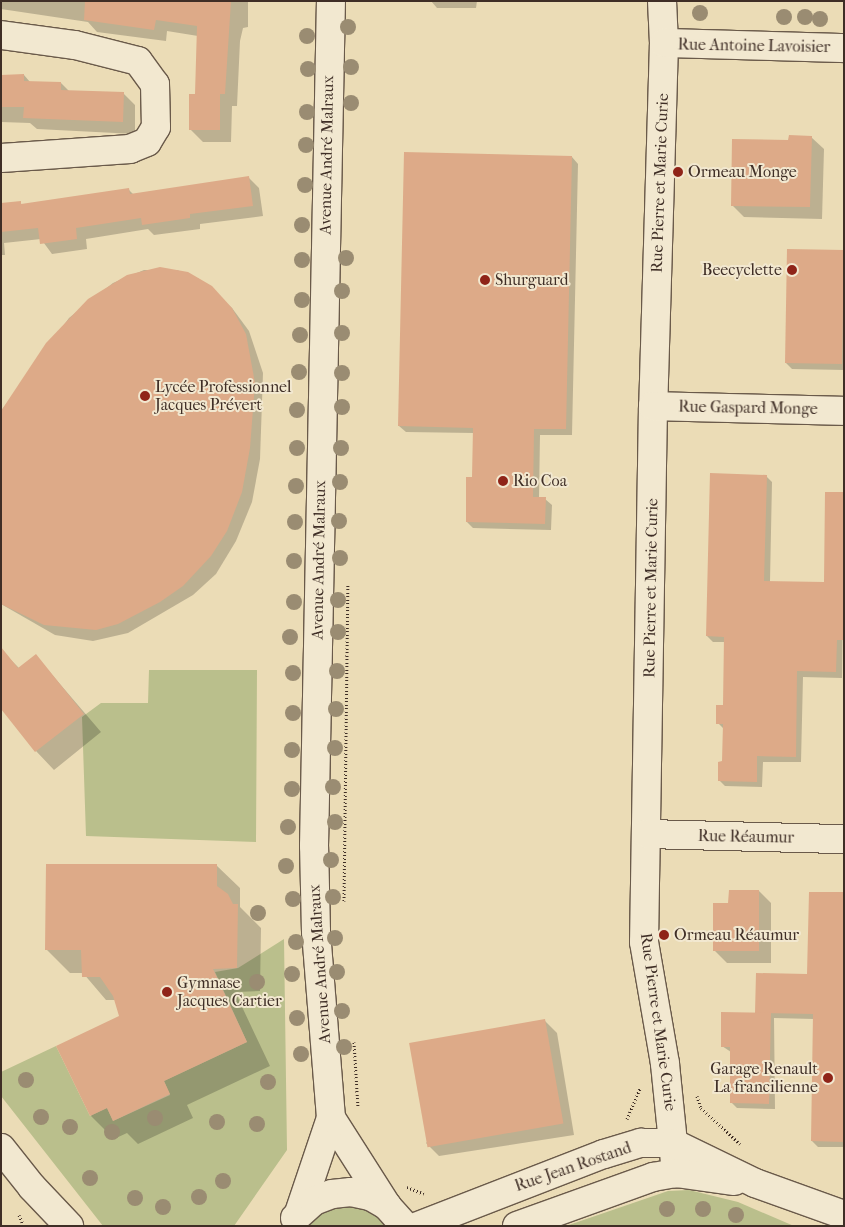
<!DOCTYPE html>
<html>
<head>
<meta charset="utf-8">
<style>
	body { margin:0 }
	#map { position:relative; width:845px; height:1227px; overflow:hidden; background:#ebdcb6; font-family:"IM FELL French Canon",serif }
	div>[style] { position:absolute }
	.green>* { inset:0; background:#babf8c }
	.shadow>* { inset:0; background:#0003 }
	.building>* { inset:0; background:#da8; transform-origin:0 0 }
	.path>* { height:3px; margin-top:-1.5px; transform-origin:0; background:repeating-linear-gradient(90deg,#3f2e26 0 1px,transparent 0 3.5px) }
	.roads { filter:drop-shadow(1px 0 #6a5a4a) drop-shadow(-1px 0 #6a5a4a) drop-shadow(0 1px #6a5a4a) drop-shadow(0 -1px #6a5a4a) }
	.minor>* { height:28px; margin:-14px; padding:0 14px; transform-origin:14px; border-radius:14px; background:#f2e8d0 }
	.tertiary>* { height:28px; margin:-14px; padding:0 14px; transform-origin:14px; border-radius:14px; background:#f2e8d0 }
	.trees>* { width:16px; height:16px; margin:-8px; border-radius:50%; background:#9a8c72 }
	.dots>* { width:14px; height:14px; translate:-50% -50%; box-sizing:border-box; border:2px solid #f2e8d0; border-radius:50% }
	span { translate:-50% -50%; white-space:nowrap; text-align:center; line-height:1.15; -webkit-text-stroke:4px #f2e8d0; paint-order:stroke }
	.street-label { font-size:16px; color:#3f2e26 }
	.poi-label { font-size:16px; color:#3f2e26 }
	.left { translate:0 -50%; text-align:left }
	.right { translate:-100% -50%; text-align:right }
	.frame { position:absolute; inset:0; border:2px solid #3f2e26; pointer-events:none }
</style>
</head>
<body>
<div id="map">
	<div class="green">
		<div style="clip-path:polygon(149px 670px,257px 670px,256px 842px,86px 836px,82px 717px,101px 703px,148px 703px)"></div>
		<div style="clip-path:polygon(284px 939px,287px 1150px,234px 1226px,103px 1226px,1px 1096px,1px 1072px,56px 1046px,90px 1116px,107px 1108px,113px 1121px,170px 1095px,164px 1081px,247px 1042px,215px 972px,238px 968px)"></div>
		<div style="clip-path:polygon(689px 1190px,738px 1202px,794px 1226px,566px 1226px,668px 1191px)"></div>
		<div style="clip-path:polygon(349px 1204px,367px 1208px,389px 1226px,300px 1226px,314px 1213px)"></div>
	</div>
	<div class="shadow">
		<div style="clip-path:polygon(1px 1px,248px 1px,248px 27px,243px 28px,240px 41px,237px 106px,232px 106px,231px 142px,203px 142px,190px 129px,197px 95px,198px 36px,167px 31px,166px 41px,97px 32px,88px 22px,1px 9px)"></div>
		<div style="clip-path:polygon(431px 1px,477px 1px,476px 8px,437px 8px)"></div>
		<div style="clip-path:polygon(24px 75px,30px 82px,61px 83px,69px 91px,123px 93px,135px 105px,135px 134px,37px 129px,30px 123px,1px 122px,1px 76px)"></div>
		<div style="clip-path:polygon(811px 137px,824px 149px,822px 219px,744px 217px,732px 205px,790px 142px)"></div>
		<div style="clip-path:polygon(572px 157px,578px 164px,572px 435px,540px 435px,539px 498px,545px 499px,552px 505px,551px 530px,473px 528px,467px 522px,474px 478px,474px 433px,406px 432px,399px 426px)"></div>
		<div style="clip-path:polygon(248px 177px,259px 188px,263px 216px,200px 224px,200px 229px,154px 235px,148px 229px,86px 239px,87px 249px,52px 254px,41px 239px,4px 243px,5px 255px,1px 255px,1px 203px,20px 203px,23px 205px,129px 190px,134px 195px)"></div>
		<div style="clip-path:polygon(844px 252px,844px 370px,792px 369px,786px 363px)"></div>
		<div style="clip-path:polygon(144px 270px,177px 270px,199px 279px,232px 308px,249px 331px,263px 373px,260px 459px,252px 502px,236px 541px,216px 574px,193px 595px,128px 633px,93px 641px,55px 635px,1px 604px,1px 411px,69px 318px,113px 283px)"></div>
		<div style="clip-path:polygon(766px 476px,772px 482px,770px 582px,825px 584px,844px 494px,842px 678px,803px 677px,801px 762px,763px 762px,762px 787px,725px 786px,719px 780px,724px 763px,724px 729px,718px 723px,724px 706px,725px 642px,713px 642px,707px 636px)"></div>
		<div style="clip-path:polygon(5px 654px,20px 669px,36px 656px,101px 732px,54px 770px,36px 751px)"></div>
		<div style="clip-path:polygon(216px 865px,240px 888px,240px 907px,261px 928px,260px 991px,235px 992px,270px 1066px,187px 1105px,193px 1118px,138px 1144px,127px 1133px,114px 1139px,91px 1116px,121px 1017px,115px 1000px,106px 1000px,83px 973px,70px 973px,46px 949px)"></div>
		<div style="clip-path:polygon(759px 891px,771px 903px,771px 963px,727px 963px,714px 950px,730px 904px)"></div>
		<div style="clip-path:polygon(844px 893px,844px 1147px,818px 1147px,812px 1141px,814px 1019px,774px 1018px,775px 1109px,737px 1108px,731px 1102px,731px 1052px,722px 1046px,808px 975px)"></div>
		<div style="clip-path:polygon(545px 1021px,557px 1033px,574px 1135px,439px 1156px,426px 1143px)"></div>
	</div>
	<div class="building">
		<div style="clip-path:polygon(85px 1px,231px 1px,225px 94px,220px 94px,220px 130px,189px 130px,189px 94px,195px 94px,197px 26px,156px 20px,154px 30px,84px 20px)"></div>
		<div style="clip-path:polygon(24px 74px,24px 81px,61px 82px,61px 90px,124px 92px,123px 122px,23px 118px,24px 107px,1px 107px,1px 75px)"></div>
		<div style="clip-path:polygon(789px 135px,812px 136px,810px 207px,731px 206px,732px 139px,788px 140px)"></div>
		<div style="clip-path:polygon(404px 152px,572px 156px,566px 429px,534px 429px,533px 497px,546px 497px,545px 524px,466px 522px,466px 477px,472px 477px,473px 428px,398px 426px)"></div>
		<div style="clip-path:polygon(249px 176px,253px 206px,190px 214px,190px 218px,142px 225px,141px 218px,76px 228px,77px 239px,40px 244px,38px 228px,1px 232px,1px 203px,21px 201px,21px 204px,129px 188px,130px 194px)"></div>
		<div style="left:787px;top:249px;width:57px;height:114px;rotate:1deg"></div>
		<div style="clip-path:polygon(160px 267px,188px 272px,212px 286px,232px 308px,246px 334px,255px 383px,250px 448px,242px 492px,227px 531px,211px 556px,183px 586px,160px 602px,118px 624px,96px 630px,44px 625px,1px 604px,1px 411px,46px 343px,88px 299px,127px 275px)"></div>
		<div style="clip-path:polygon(710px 473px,767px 475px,764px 581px,824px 582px,825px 492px,844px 492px,844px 640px,837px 640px,836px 672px,797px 671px,796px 757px,757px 756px,757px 782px,718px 781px,718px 762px,722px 761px,723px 724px,716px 724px,716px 705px,723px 705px,724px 637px,706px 636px)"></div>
		<div style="clip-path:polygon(1px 647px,18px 668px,36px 654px,84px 714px,35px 752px,1px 709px)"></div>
		<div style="clip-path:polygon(46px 864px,217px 864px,217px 886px,228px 894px,233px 904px,238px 904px,237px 968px,213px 969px,247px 1042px,164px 1081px,170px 1094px,113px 1121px,107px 1108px,90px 1116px,56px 1046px,119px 1016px,113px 996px,100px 977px,82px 977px,81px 950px,45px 950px)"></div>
		<div style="clip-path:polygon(729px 890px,759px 890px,759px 951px,713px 951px,713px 903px,728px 903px)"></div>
		<div style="clip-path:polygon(809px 892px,844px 892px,844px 1142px,811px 1141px,813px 1014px,755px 1013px,756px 973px,807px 974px)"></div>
		<div style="clip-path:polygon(721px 1012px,771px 1013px,769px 1104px,730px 1103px,730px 1047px,721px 1047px)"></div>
		<div style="left:545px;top:1019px;width:106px;height:138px;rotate:80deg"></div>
	</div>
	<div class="path">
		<div style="left:344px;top:901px;width:318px;rotate:-89.3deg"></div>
		<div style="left:354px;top:1042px;width:66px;rotate:86.5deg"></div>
		<div style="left:697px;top:1096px;width:13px;rotate:72deg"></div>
		<div style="left:701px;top:1108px;width:53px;rotate:42.7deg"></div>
		<div style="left:627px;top:1119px;width:33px;rotate:-67deg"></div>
		<div style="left:407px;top:1187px;width:18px;rotate:22deg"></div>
		<div style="left:19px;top:1215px;width:12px;rotate:66deg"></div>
	</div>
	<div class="roads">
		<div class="minor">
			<div style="left:662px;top:1px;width:42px;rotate:87.3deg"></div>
			<div style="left:664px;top:43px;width:363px;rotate:91.7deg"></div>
			<div style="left:653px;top:406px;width:536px;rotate:90.96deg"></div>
			<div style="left:644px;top:942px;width:124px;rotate:80.2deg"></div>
			<div style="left:665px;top:1064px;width:110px;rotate:84.2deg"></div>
			<div style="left:1px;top:35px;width:75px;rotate:7.7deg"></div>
			<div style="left:75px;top:45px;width:65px;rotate:14.3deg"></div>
			<div style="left:138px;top:61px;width:29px;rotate:54deg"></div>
			<div style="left:155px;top:84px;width:43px;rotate:88.7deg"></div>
			<div style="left:156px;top:127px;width:17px;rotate:121deg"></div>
			<div style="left:147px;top:142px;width:18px;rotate:158deg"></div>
			<div style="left:130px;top:149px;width:129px;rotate:176deg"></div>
			<div style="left:664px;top:43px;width:180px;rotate:1.6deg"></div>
			<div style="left:653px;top:406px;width:191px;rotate:1.5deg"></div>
			<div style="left:647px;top:834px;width:197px;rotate:1.5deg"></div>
			<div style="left:418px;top:1226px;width:199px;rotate:-21.2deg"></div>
			<div style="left:604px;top:1154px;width:39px;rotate:-17deg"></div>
			<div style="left:641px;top:1143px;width:32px"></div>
			<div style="left:673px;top:1143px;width:91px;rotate:26deg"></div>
			<div style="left:755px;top:1183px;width:95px;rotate:19.8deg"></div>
			<div style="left:517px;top:1226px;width:145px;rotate:-19.8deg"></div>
			<div style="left:653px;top:1177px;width:23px;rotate:-10deg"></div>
			<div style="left:676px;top:1173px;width:59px;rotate:7.9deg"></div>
		</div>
		<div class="tertiary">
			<div style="left:331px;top:1118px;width:104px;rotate:57.5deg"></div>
			<div style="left:1px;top:1148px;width:50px;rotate:51.5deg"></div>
			<div style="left:32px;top:1187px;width:54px;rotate:46.5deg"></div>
			<div style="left:299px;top:1213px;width:100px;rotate:-71.4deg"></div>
			<div style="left:331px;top:1118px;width:187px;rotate:-94.6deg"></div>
			<div style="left:316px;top:932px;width:86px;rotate:-91.3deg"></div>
			<div style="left:314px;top:846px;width:845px;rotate:-88.85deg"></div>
			<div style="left:295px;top:1218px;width:25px;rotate:-42deg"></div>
			<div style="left:314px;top:1201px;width:19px;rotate:-21deg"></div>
			<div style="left:332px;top:1194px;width:19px;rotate:-6deg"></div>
			<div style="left:351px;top:1192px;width:19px;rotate:12deg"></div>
			<div style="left:370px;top:1196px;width:20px;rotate:30deg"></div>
			<div style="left:387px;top:1206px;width:27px;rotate:48deg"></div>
		</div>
	</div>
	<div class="trees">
		<div style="left:700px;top:13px"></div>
		<div style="left:784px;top:17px"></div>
		<div style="left:805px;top:17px"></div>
		<div style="left:820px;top:19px"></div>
		<div style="left:348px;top:27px"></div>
		<div style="left:307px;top:36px"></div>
		<div style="left:351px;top:67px"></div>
		<div style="left:308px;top:69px"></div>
		<div style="left:351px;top:103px"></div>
		<div style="left:307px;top:112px"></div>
		<div style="left:306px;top:145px"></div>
		<div style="left:305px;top:185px"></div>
		<div style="left:302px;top:225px"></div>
		<div style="left:346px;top:258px"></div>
		<div style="left:302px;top:260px"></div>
		<div style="left:342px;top:291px"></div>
		<div style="left:302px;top:300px"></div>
		<div style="left:342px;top:333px"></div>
		<div style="left:300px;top:335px"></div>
		<div style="left:299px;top:372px"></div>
		<div style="left:342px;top:373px"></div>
		<div style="left:342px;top:407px"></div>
		<div style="left:297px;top:410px"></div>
		<div style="left:297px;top:448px"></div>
		<div style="left:341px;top:448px"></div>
		<div style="left:340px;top:482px"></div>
		<div style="left:296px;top:486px"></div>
		<div style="left:339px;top:521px"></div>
		<div style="left:295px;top:522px"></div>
		<div style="left:340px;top:558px"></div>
		<div style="left:294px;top:561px"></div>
		<div style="left:338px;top:600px"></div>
		<div style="left:294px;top:602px"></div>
		<div style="left:338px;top:632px"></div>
		<div style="left:290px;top:637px"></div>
		<div style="left:337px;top:671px"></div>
		<div style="left:293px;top:673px"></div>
		<div style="left:336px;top:709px"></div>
		<div style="left:293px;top:713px"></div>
		<div style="left:335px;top:748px"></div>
		<div style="left:292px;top:750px"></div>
		<div style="left:333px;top:787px"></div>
		<div style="left:292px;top:789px"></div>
		<div style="left:335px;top:822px"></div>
		<div style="left:288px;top:827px"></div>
		<div style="left:331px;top:860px"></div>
		<div style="left:286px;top:866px"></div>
		<div style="left:333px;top:897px"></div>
		<div style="left:293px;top:899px"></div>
		<div style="left:258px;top:913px"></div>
		<div style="left:335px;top:938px"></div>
		<div style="left:296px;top:942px"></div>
		<div style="left:337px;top:972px"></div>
		<div style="left:292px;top:974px"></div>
		<div style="left:257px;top:982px"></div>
		<div style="left:342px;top:1011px"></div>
		<div style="left:297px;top:1018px"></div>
		<div style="left:344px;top:1047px"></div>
		<div style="left:301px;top:1054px"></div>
		<div style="left:26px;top:1080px"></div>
		<div style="left:268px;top:1082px"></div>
		<div style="left:41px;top:1117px"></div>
		<div style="left:155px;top:1118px"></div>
		<div style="left:217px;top:1122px"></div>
		<div style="left:257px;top:1124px"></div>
		<div style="left:70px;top:1127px"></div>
		<div style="left:112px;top:1132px"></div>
		<div style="left:90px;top:1178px"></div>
		<div style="left:223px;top:1181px"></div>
		<div style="left:199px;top:1197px"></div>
		<div style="left:135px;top:1198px"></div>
		<div style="left:163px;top:1207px"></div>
		<div style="left:667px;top:1209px"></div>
		<div style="left:703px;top:1209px"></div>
		<div style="left:736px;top:1215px"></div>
	</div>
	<div class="dots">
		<div style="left:678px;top:172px;background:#8f2418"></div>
		<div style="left:792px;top:270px;background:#8f2418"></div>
		<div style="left:485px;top:280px;background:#8f2418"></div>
		<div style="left:145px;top:396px;background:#8f2418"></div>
		<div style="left:503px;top:481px;background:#8f2418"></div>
		<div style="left:664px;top:935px;background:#8f2418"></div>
		<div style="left:167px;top:992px;background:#8f2418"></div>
		<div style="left:828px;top:1078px;background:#8f2418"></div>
	</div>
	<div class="street-label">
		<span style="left:754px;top:46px;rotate:1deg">Rue Antoine Lavoisier</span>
		<span style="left:327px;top:155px;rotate:-89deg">Avenue André Malraux</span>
		<span style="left:660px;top:183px;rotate:-88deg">Rue Pierre et Marie Curie</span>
		<span style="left:748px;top:408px;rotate:1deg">Rue Gaspard Monge</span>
		<span style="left:319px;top:560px;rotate:-89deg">Avenue André Malraux</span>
		<span style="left:651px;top:588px;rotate:-89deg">Rue Pierre et Marie Curie</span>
		<span style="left:746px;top:837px;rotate:1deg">Rue Réaumur</span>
		<span style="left:320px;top:964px;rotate:-94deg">Avenue André Malraux</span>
		<span style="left:658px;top:1022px;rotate:82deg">Rue Pierre et Marie Curie</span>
		<span style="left:573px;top:1167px;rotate:-19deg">Rue Jean Rostand</span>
	</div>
	<div class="poi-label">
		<span class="left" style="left:688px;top:172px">Ormeau Monge</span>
		<span class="right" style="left:782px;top:270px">Beecyclette</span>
		<span class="left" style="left:495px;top:280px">Shurguard</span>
		<span class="left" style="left:155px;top:396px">Lycée Professionnel<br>Jacques Prévert</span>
		<span class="left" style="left:513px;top:481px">Rio Coa</span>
		<span class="left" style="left:674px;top:935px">Ormeau Réaumur</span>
		<span class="left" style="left:177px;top:992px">Gymnase<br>Jacques Cartier</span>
		<span class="right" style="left:818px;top:1078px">Garage Renault<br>La francilienne</span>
	</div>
	<div class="frame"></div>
</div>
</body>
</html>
